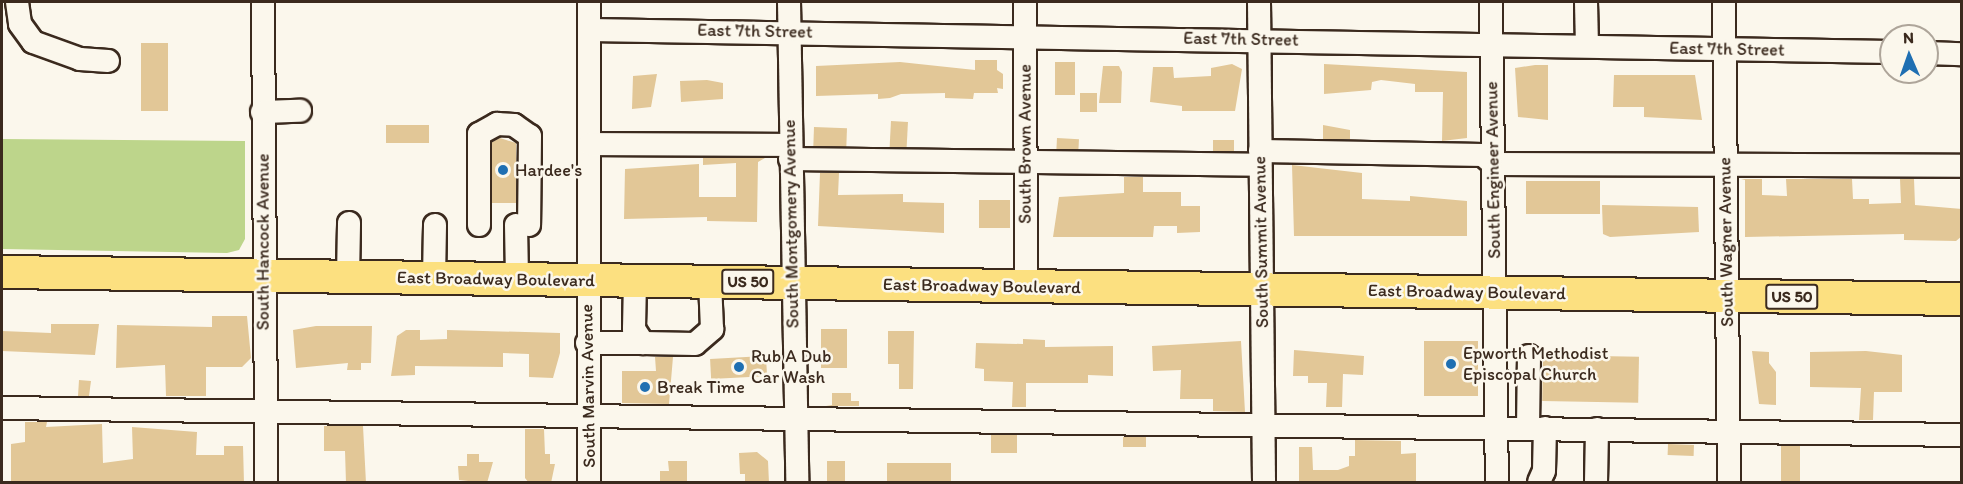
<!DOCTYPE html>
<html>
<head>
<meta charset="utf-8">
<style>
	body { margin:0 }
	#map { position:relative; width:1963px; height:484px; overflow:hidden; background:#fbf7ec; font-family:Itim,sans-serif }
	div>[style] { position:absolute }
	.green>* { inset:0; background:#bdd58b }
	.building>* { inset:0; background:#e2c797; transform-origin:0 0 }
	.roads { filter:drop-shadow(2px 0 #3b2a1e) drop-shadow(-2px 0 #3b2a1e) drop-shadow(0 2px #3b2a1e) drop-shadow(0 -2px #3b2a1e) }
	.minor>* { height:22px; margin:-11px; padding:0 11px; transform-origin:11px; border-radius:11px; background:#fbf7ec }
	.highway>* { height:32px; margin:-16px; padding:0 16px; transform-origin:16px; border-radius:16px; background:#fce080 }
	.dots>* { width:16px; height:16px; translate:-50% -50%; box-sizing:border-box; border:3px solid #fbf7ec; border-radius:50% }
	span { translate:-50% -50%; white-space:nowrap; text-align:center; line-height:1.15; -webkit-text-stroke:5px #fbf7ec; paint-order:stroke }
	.shield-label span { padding:2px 4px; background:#fbf7ec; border:2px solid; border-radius:4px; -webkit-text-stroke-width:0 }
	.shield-label { font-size:16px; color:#3b2a1e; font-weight:700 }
	.street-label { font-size:18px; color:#3b2a1e }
	.poi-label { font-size:18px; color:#3b2a1e }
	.left { translate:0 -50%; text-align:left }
	.frame { position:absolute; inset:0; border:3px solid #3b2a1e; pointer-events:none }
	.north { position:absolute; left:1879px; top:24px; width:60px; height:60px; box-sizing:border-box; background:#fbf7ec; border:2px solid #aea59a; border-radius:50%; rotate:358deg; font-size:16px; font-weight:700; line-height:24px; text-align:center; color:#3b2a1e }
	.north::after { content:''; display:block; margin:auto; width:21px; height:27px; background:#1f6fb2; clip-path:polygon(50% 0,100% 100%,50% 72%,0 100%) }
</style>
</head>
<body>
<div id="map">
	<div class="green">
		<div style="clip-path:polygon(2px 139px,245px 141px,245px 239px,239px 250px,227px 253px,2px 249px)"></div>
	</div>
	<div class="building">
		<div style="left:141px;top:43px;width:27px;height:68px"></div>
		<div style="clip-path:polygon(975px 60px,997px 60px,997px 70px,1003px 74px,1003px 89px,997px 88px,998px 93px,974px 93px,973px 99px,945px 98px,945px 93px,901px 94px,890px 98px,878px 99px,878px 94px,816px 96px,816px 66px,900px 62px,975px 70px)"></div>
		<div style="left:1055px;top:62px;width:20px;height:33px"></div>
		<div style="clip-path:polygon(1232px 64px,1242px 69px,1235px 111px,1182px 111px,1182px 106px,1150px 102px,1153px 67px,1173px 67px,1174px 78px,1211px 76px,1211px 68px)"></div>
		<div style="clip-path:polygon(1324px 64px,1467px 72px,1467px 138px,1442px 141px,1443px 92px,1415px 92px,1415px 84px,1381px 80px,1372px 82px,1371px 90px,1324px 94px)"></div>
		<div style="clip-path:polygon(1535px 65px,1548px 65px,1548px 120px,1518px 117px,1515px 68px)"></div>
		<div style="clip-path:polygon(1103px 66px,1119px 66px,1122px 72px,1121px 103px,1099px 103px)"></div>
		<div style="clip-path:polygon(657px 74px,651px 107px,632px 109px,633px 76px)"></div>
		<div style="clip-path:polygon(1614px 75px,1695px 75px,1702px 120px,1644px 117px,1644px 107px,1613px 107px)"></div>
		<div style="clip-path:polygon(707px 80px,723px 83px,723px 99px,681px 102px,680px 81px)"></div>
		<div style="left:1080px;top:93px;width:17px;height:19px"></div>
		<div style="left:891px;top:121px;width:17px;height:26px;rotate:3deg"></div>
		<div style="left:386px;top:125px;width:43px;height:18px"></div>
		<div style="clip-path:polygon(1323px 125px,1350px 130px,1350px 139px,1323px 139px)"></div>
		<div style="left:814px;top:127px;width:33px;height:19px;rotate:2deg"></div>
		<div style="clip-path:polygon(500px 138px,516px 143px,516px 203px,492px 203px,492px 142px)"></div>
		<div style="left:1057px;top:138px;width:22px;height:11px;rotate:3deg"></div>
		<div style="left:1213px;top:140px;width:21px;height:11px"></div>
		<div style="clip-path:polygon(703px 158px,765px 158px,758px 162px,757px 222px,707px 221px,707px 217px,624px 219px,625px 169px,699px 164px,699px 197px,736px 197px,736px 163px,703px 165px)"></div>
		<div style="clip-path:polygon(1292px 165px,1362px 173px,1362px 199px,1410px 201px,1410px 196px,1467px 201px,1467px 236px,1294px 236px)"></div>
		<div style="clip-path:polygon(820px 173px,839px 173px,838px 195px,903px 194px,903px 202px,944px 203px,944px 233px,818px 226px)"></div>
		<div style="clip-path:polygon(1124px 177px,1143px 177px,1143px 192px,1181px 192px,1181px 206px,1200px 206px,1200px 232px,1177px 233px,1177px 226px,1154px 226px,1153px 237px,1053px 237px,1059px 197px,1124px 193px)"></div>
		<div style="clip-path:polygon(1741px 179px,1762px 179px,1762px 195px,1787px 196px,1786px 179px,1852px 179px,1853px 199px,1869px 199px,1869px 204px,1901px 203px,1900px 179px,1914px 179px,1915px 205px,1962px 209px,1962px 236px,1956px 241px,1904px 240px,1904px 234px,1745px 237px,1745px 180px)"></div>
		<div style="left:1526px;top:181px;width:74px;height:33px"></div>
		<div style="left:979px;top:200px;width:31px;height:28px"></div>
		<div style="clip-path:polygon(1602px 205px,1698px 207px,1699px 232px,1610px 237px,1603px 234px)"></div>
		<div style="clip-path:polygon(212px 316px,247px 316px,251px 358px,242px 367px,206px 367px,206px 396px,166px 396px,165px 365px,116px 368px,117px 325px,212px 327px)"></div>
		<div style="clip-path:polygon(51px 324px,99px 324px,95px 355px,2px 351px,2px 331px,51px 333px)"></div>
		<div style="clip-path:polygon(316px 326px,372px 326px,371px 363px,361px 363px,361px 370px,347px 370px,348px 363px,296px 368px,293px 330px)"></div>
		<div style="left:821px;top:329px;width:26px;height:39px"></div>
		<div style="clip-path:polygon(406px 330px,420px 330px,420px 340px,447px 339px,447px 330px,560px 333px,560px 353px,553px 378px,529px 377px,529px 354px,503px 353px,503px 367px,415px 366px,415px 375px,391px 376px,397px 336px)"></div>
		<div style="clip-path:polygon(888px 331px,914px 331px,913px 389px,899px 389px,899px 364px,888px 364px)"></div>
		<div style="clip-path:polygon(1023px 339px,1045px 340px,1045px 347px,1113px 346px,1113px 376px,1088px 375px,1088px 383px,1026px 383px,1026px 407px,1012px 407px,1013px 382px,984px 381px,984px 369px,975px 368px,976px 343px,1023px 344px)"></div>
		<div style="clip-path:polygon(1241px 341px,1245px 412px,1213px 411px,1213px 399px,1180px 399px,1181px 370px,1153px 371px,1152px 346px)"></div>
		<div style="left:1424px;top:341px;width:54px;height:55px"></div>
		<div style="clip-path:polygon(1294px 350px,1364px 356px,1363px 375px,1343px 374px,1342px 407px,1326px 407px,1327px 383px,1308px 383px,1308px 376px,1293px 376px)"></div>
		<div style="clip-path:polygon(1752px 351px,1769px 352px,1769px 363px,1776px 372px,1776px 405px,1759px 404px)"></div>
		<div style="clip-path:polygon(1866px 351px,1902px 355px,1902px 392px,1874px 392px,1873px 420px,1859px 420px,1861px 388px,1810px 387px,1810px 352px)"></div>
		<div style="left:1543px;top:355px;width:96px;height:46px;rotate:1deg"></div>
		<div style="left:766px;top:356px;width:20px;height:56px;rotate:87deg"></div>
		<div style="clip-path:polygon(655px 357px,673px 357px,669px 404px,622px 403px,622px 371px,656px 371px)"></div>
		<div style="clip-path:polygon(79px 380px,91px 381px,89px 396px,78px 396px)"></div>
		<div style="clip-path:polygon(832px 393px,851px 393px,851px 401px,859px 401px,859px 406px,826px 406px,832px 405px)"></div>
		<div style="clip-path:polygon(25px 422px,47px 422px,46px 427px,102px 424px,103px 463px,133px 459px,132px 427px,197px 432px,196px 455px,224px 455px,224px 446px,243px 446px,244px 483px,11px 483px,11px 444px,25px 442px)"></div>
		<div style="clip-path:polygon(324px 426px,363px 426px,366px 483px,346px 483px,345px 451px,324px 451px)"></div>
		<div style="clip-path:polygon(525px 429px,544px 429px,545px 454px,550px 454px,550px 464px,555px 464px,551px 483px,529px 483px,525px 478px)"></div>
		<div style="left:991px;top:435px;width:26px;height:18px"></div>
		<div style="left:1123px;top:437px;width:23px;height:10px"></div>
		<div style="clip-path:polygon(1355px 440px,1401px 441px,1401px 454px,1416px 453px,1416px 483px,1299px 483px,1299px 447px,1312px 447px,1313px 470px,1338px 470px,1349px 466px,1349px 456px,1355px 456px)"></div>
		<div style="left:1668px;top:444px;width:26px;height:11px;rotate:2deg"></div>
		<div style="left:1781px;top:446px;width:19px;height:37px"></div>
		<div style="clip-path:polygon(757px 452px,768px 461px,769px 483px,745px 481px,745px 474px,740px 474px,739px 453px)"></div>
		<div style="clip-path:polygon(467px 454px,479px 454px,479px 462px,493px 462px,487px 483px,459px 480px,458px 466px,467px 466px)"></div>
		<div style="clip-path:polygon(668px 461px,687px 461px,687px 483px,660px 483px,660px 471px,669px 471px)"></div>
		<div style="left:827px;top:461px;width:18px;height:22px"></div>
		<div style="left:887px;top:463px;width:64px;height:20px"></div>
	</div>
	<div class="roads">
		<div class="minor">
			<div style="left:17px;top:2px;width:22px;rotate:82deg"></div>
			<div style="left:20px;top:24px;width:22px;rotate:54deg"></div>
			<div style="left:33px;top:42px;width:50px;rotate:19.9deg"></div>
			<div style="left:80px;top:59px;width:28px;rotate:4deg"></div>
			<div style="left:263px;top:2px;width:480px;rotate:89.6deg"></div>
			<div style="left:589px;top:2px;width:480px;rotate:90deg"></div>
			<div style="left:789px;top:2px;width:480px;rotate:89deg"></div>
			<div style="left:1025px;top:2px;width:284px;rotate:89.8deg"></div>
			<div style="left:1259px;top:2px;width:480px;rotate:89.4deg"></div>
			<div style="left:1491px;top:2px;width:480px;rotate:89.3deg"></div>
			<div style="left:1586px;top:2px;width:43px;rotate:88.7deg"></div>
			<div style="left:1724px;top:2px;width:480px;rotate:89.4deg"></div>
			<div style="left:590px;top:30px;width:1301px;rotate:0.97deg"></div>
			<div style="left:1927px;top:53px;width:35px;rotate:2deg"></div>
			<div style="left:262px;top:112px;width:38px;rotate:-2deg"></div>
			<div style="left:590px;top:144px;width:201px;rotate:0.3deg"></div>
			<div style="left:1260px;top:151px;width:223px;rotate:1deg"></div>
			<div style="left:1483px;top:155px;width:13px;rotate:42deg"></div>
			<div style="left:1493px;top:164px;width:469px;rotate:0.2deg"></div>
			<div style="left:790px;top:159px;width:470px;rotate:0.7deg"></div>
			<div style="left:479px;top:225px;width:91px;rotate:-90deg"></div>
			<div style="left:479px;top:134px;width:21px;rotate:-29deg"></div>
			<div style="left:497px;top:124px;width:17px;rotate:3deg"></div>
			<div style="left:514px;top:125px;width:19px;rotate:35deg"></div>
			<div style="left:530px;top:136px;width:89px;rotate:90.6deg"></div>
			<div style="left:516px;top:225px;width:54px;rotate:88.9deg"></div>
			<div style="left:348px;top:277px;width:54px;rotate:-88.9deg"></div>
			<div style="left:434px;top:278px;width:53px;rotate:-88.9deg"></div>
			<div style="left:635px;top:281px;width:48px;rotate:91.2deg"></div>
			<div style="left:634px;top:329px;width:17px;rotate:57deg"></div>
			<div style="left:643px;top:343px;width:52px;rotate:1.1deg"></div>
			<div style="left:695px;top:344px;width:23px;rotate:-41deg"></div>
			<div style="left:712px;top:329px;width:47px;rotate:-92.4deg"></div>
			<div style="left:587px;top:343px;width:56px"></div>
			<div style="left:2px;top:408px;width:1960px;rotate:0.79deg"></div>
			<div style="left:1528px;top:428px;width:72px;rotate:-89.2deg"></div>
			<div style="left:1539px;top:482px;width:12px;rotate:-66deg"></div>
			<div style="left:1544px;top:471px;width:43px;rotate:-88.7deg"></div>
			<div style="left:1596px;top:482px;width:53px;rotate:-88.9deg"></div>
		</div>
		<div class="highway">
			<div style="left:2px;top:272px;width:1960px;rotate:0.79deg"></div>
		</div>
	</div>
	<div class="dots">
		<div style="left:503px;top:170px;background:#1f6fb2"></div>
		<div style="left:1451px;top:364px;background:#1f6fb2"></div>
		<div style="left:739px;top:367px;background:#1f6fb2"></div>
		<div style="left:645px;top:387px;background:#1f6fb2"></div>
	</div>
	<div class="shield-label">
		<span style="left:748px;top:282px">US 50</span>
		<span style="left:1792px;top:297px">US 50</span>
	</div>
	<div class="street-label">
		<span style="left:755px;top:31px;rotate:1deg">East 7th Street</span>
		<span style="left:1241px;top:39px;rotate:1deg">East 7th Street</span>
		<span style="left:1727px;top:49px;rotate:1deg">East 7th Street</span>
		<span style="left:1025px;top:144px;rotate:-90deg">South Brown Avenue</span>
		<span style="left:1493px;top:170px;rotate:-91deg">South Engineer Avenue</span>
		<span style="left:791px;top:224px;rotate:-91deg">South Montgomery Avenue</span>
		<span style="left:263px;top:242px;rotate:-90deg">South Hancock Avenue</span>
		<span style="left:1261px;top:242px;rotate:-91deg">South Summit Avenue</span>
		<span style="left:1726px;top:242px;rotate:-91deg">South Wagner Avenue</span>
		<span style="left:496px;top:279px;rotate:1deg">East Broadway Boulevard</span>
		<span style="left:982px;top:286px;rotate:1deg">East Broadway Boulevard</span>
		<span style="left:1467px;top:292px;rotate:1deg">East Broadway Boulevard</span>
		<span style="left:588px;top:386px;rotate:-91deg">South Marvin Avenue</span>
	</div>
	<div class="poi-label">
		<span class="left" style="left:515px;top:170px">Hardee's</span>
		<span class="left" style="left:1463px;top:364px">Epworth Methodist<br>Episcopal Church</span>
		<span class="left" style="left:751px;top:367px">Rub A Dub<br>Car Wash</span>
		<span class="left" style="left:657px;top:387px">Break Time</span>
	</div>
	<div class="frame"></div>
	<div class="north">N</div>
</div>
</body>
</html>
